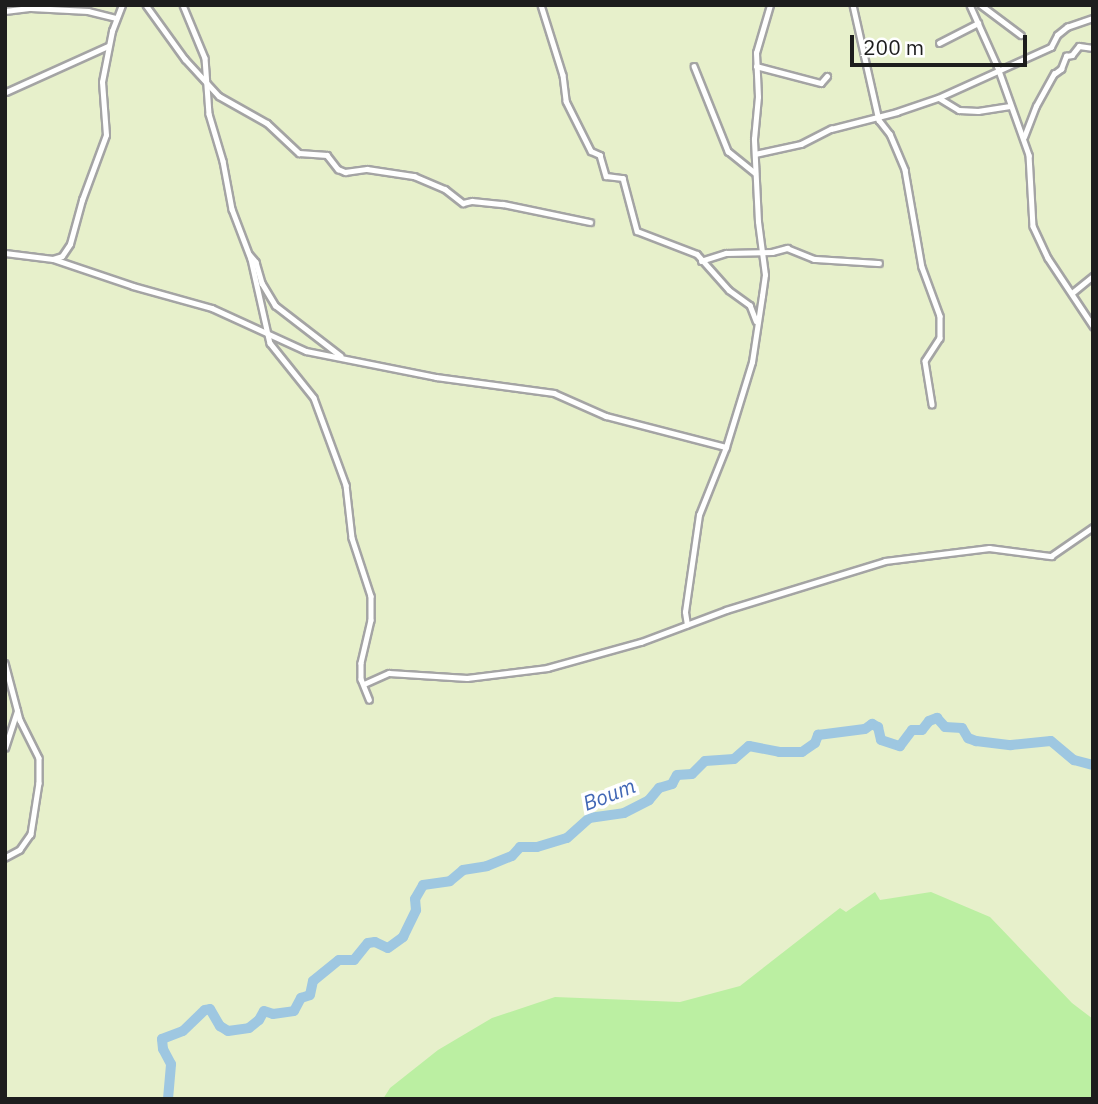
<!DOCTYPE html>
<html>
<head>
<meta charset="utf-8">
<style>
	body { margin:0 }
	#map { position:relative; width:1098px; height:1104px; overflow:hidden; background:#efede2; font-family:"IBM Plex Sans",sans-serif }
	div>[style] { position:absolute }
	.farmland>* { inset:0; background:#e7f0cb; transform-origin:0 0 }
	.grass>* { inset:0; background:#bbefa2 }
	.river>* { height:10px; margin:-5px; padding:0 5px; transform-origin:5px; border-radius:5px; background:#9ec7e1 }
	.roads { filter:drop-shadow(2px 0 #a4a4a4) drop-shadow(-2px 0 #a4a4a4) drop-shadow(0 2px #a4a4a4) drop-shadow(0 -2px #a4a4a4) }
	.street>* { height:4.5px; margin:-2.25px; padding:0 2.25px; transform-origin:2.25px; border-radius:2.25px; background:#fff }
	span { translate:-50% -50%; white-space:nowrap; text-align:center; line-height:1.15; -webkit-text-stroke:7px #fff; paint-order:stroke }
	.water-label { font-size:21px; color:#4167b5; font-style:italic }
	.frame { position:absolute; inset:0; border:7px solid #1d1d1d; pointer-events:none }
	.scale { position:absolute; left:850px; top:35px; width:177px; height:32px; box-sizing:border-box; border:4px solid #1d1d1d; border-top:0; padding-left:9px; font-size:21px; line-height:24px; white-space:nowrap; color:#1d1d1d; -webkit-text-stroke:5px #fff; paint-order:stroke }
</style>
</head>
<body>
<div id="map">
	<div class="farmland">
		<div style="left:5px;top:5px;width:1088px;height:1094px"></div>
	</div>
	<div class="grass">
		<div style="clip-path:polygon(875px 892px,880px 900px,931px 892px,990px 917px,1072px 1003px,1093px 1019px,1093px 1099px,383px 1099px,390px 1088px,438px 1050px,492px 1018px,555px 997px,680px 1002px,740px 986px,840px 908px,846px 912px)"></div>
	</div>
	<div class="river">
		<div style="left:168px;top:1099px;width:35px;rotate:-85deg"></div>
		<div style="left:171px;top:1064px;width:17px;rotate:-118deg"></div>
		<div style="left:163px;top:1049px;width:10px;rotate:-96deg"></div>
		<div style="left:162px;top:1039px;width:22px;rotate:-21deg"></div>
		<div style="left:183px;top:1031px;width:30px;rotate:-44deg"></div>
		<div style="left:205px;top:1010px;width:5px;rotate:-11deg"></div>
		<div style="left:210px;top:1009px;width:20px;rotate:60deg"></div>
		<div style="left:220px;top:1026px;width:9px;rotate:32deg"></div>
		<div style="left:228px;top:1031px;width:21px;rotate:-8deg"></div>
		<div style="left:249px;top:1028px;width:13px;rotate:-39deg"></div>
		<div style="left:259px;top:1020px;width:10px;rotate:-61deg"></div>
		<div style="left:264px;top:1011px;width:9px;rotate:18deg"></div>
		<div style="left:273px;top:1014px;width:21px;rotate:-8deg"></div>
		<div style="left:294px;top:1011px;width:15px;rotate:-62deg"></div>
		<div style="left:301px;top:998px;width:9px;rotate:-18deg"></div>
		<div style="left:310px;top:995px;width:14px;rotate:-78deg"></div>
		<div style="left:313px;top:981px;width:33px;rotate:-39deg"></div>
		<div style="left:339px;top:960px;width:15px"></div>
		<div style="left:354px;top:960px;width:22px;rotate:-51deg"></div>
		<div style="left:368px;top:943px;width:7px;rotate:-8deg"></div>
		<div style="left:375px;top:942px;width:14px;rotate:25deg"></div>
		<div style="left:388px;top:948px;width:19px;rotate:-36deg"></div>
		<div style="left:403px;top:937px;width:30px;rotate:-64deg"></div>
		<div style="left:416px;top:910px;width:11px;rotate:-95deg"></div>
		<div style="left:415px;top:899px;width:16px;rotate:-60deg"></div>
		<div style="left:423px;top:885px;width:27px;rotate:-8deg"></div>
		<div style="left:450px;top:881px;width:17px;rotate:-40deg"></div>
		<div style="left:463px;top:870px;width:24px;rotate:-9deg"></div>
		<div style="left:487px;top:866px;width:27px;rotate:-22deg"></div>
		<div style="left:512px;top:856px;width:12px;rotate:-48deg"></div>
		<div style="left:520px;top:847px;width:17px"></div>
		<div style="left:537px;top:847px;width:31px;rotate:-17deg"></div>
		<div style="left:567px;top:838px;width:30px;rotate:-42deg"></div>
		<div style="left:589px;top:818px;width:35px;rotate:-8deg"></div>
		<div style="left:624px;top:813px;width:28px;rotate:-27deg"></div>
		<div style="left:649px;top:800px;width:16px;rotate:-50deg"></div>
		<div style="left:659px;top:788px;width:14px;rotate:-17deg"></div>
		<div style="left:672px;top:784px;width:10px;rotate:-61deg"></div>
		<div style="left:677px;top:775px;width:15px;rotate:-4deg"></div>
		<div style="left:692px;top:774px;width:18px;rotate:-45deg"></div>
		<div style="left:705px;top:761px;width:29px;rotate:-4deg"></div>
		<div style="left:734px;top:759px;width:20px;rotate:-41deg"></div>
		<div style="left:749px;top:746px;width:31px;rotate:11deg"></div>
		<div style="left:779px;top:752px;width:23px"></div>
		<div style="left:802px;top:752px;width:16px;rotate:-35deg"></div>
		<div style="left:815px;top:743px;width:9px;rotate:-69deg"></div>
		<div style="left:818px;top:735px;width:47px;rotate:-7.3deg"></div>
		<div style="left:865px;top:729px;width:9px;rotate:-36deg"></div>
		<div style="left:872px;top:724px;width:7px;rotate:27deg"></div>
		<div style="left:878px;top:727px;width:13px;rotate:77deg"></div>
		<div style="left:881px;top:740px;width:20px;rotate:18deg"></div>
		<div style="left:900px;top:746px;width:20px;rotate:-53deg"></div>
		<div style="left:912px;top:730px;width:10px"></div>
		<div style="left:922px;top:730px;width:11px;rotate:-52deg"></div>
		<div style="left:929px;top:721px;width:9px;rotate:-21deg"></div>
		<div style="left:937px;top:718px;width:12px;rotate:48deg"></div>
		<div style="left:945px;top:727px;width:17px;rotate:3deg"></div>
		<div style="left:962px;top:728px;width:12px;rotate:59deg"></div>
		<div style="left:968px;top:738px;width:9px;rotate:21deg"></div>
		<div style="left:976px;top:741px;width:35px;rotate:7deg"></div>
		<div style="left:1011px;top:745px;width:40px;rotate:-5.7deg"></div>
		<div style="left:1051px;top:741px;width:30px;rotate:40deg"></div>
		<div style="left:1074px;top:760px;width:20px;rotate:15deg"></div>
	</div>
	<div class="roads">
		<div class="street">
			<div style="left:146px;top:5px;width:67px;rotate:54.2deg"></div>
			<div style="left:185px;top:59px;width:50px;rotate:47.4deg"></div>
			<div style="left:219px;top:96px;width:55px;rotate:29.4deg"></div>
			<div style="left:267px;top:123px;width:44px;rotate:43.2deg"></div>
			<div style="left:299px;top:153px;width:28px;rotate:4deg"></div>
			<div style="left:327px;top:155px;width:18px;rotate:52deg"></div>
			<div style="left:338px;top:169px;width:8px;rotate:23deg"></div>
			<div style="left:345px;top:172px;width:22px;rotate:-8deg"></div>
			<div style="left:367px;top:169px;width:48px;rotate:8.5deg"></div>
			<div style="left:414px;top:176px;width:34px;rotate:23deg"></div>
			<div style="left:445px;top:189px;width:23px;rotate:38deg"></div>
			<div style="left:463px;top:203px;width:9px;rotate:-13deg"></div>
			<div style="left:472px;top:201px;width:31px;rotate:6deg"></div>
			<div style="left:503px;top:204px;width:89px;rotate:11.7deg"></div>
			<div style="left:183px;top:5px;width:57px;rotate:67.5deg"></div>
			<div style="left:205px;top:58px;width:56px;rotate:85.9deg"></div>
			<div style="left:209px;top:114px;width:49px;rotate:73.4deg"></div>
			<div style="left:223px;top:161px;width:49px;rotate:79.4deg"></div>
			<div style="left:232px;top:209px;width:53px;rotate:69.2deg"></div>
			<div style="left:251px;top:259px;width:86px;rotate:77.3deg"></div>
			<div style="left:270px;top:343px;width:70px;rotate:51.3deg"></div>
			<div style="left:314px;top:398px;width:93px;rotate:69.8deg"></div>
			<div style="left:346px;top:485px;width:53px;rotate:83.5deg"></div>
			<div style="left:352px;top:538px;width:61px;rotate:71.9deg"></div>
			<div style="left:371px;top:596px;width:24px;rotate:90deg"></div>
			<div style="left:371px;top:620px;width:44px;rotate:103.1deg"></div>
			<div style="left:361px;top:663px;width:16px;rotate:90deg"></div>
			<div style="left:361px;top:679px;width:22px;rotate:68deg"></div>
			<div style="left:541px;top:5px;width:73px;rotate:72.6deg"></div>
			<div style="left:563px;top:75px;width:26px;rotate:83deg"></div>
			<div style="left:566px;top:101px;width:56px;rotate:63.4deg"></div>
			<div style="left:591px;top:151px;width:10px;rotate:24deg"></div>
			<div style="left:600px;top:155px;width:22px;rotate:74deg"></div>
			<div style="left:606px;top:176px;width:17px;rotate:7deg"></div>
			<div style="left:623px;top:178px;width:55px;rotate:75.2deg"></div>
			<div style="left:637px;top:231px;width:64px;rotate:21deg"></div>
			<div style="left:697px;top:254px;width:48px;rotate:48.4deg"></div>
			<div style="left:729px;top:290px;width:26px;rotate:36deg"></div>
			<div style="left:750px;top:305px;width:17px;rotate:69deg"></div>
			<div style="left:853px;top:5px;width:118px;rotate:77.3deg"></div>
			<div style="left:879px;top:120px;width:18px;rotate:52deg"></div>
			<div style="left:890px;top:134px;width:39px;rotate:67deg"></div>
			<div style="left:905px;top:170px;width:98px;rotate:80.1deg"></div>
			<div style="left:922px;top:267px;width:52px;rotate:69.8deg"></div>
			<div style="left:940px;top:316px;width:22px;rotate:90deg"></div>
			<div style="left:940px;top:338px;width:27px;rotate:123deg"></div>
			<div style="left:925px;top:361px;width:44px;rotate:80.8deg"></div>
			<div style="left:970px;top:5px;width:66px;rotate:65.8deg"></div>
			<div style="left:997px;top:65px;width:96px;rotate:70.4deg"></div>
			<div style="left:1029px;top:155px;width:71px;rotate:86.8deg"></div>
			<div style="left:1033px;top:226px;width:35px;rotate:65deg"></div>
			<div style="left:1048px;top:258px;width:82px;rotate:56.5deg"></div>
			<div style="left:981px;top:5px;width:50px;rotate:36.9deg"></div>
			<div style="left:5px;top:11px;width:26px;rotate:-7deg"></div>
			<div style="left:31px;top:8px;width:57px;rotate:3deg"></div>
			<div style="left:88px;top:11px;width:29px;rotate:14deg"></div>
			<div style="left:939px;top:43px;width:44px;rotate:-27.1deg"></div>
			<div style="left:694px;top:66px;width:92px;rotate:68.2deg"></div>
			<div style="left:728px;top:151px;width:35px;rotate:39deg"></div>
			<div style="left:756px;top:66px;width:67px;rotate:14.7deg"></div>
			<div style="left:821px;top:83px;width:9px;rotate:-49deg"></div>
			<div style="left:6px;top:92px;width:112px;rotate:-24.3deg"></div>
			<div style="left:939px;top:98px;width:23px;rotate:31deg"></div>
			<div style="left:959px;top:110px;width:19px;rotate:3deg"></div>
			<div style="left:978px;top:111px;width:32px;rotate:-9deg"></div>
			<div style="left:1024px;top:137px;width:33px;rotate:-69deg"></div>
			<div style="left:1036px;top:106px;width:37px;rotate:-61deg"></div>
			<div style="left:1054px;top:74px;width:9px;rotate:-36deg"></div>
			<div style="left:1061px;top:69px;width:14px;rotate:-69deg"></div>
			<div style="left:1066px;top:56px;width:6px;rotate:-9deg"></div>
			<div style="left:1072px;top:55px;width:11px;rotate:-52deg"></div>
			<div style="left:1079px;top:46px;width:14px;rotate:8deg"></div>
			<div style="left:755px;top:154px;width:47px;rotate:-12.3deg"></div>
			<div style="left:801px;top:144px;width:34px;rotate:-27deg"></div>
			<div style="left:831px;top:129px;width:68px;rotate:-14.4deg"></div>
			<div style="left:897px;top:112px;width:43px;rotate:-18.9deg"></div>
			<div style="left:938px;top:98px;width:124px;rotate:-24.3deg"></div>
			<div style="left:1051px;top:47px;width:13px;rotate:-63deg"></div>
			<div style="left:1057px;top:35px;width:13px;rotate:-39deg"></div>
			<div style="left:1067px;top:27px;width:28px;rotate:-19deg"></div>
			<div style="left:5px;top:253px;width:48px;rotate:7.1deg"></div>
			<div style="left:53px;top:259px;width:9px;rotate:-18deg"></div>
			<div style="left:62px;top:256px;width:14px;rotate:-56deg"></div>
			<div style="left:70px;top:244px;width:46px;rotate:-74.7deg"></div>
			<div style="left:82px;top:200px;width:69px;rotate:-69.7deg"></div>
			<div style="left:106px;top:135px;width:53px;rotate:-94.3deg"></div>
			<div style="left:102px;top:82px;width:52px;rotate:-78.9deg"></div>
			<div style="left:112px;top:31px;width:28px;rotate:-69deg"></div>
			<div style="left:250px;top:255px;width:9px;rotate:49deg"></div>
			<div style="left:256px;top:262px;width:22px;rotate:74deg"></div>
			<div style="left:262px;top:283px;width:26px;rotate:59deg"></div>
			<div style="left:275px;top:305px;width:83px;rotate:37.7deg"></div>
			<div style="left:53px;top:259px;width:84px;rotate:18.6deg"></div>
			<div style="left:133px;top:286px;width:82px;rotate:15.6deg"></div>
			<div style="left:212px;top:308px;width:103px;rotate:24.6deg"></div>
			<div style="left:306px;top:351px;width:133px;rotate:11.3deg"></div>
			<div style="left:436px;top:377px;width:119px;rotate:7.7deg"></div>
			<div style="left:554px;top:393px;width:57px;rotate:23.9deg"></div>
			<div style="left:606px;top:416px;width:124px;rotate:14.5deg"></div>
			<div style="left:701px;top:261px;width:26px;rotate:-18deg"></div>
			<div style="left:726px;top:253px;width:46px;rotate:-1.2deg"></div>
			<div style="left:772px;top:252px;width:16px;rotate:-15deg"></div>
			<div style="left:787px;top:248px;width:29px;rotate:22deg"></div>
			<div style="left:814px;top:259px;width:65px;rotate:3.5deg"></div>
			<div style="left:1072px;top:293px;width:27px;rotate:-39deg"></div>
			<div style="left:687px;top:625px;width:13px;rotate:-99deg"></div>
			<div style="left:685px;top:612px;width:98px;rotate:-81.8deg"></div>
			<div style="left:699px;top:515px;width:73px;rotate:-68.3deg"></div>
			<div style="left:726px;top:447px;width:89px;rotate:-73deg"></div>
			<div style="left:752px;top:362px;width:67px;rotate:-81.4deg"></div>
			<div style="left:762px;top:296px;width:21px;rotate:-82deg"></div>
			<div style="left:765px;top:275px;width:53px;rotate:-97.5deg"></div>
			<div style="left:758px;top:222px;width:83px;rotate:-92.8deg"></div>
			<div style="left:754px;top:139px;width:42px;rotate:-84.6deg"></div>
			<div style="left:758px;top:97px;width:44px;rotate:-92.6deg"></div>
			<div style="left:756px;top:53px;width:50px;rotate:-73.7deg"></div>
			<div style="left:5px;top:663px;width:59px;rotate:75.3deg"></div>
			<div style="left:20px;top:720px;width:42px;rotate:63.4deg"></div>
			<div style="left:39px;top:758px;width:25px;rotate:90deg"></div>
			<div style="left:39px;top:783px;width:52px;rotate:98.9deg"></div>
			<div style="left:31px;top:834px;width:19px;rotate:125deg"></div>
			<div style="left:20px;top:850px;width:17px;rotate:152deg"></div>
			<div style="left:364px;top:684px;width:27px;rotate:-24deg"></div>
			<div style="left:389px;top:673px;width:78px;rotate:3.7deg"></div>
			<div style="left:467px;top:678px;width:81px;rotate:-7.1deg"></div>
			<div style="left:547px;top:668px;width:98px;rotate:-15.5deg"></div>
			<div style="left:641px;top:642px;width:91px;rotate:-20.6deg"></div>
			<div style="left:726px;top:610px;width:166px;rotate:-17.1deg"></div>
			<div style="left:885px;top:561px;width:105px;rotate:-7.1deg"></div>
			<div style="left:989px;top:548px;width:63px;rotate:7.4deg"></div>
			<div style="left:1051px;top:556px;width:51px;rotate:-34.6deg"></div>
			<div style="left:5px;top:748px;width:39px;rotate:-72deg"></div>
		</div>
	</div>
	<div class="water-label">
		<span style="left:609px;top:794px;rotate:-21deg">Boum</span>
	</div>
	<div class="frame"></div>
	<div class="scale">200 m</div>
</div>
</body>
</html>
